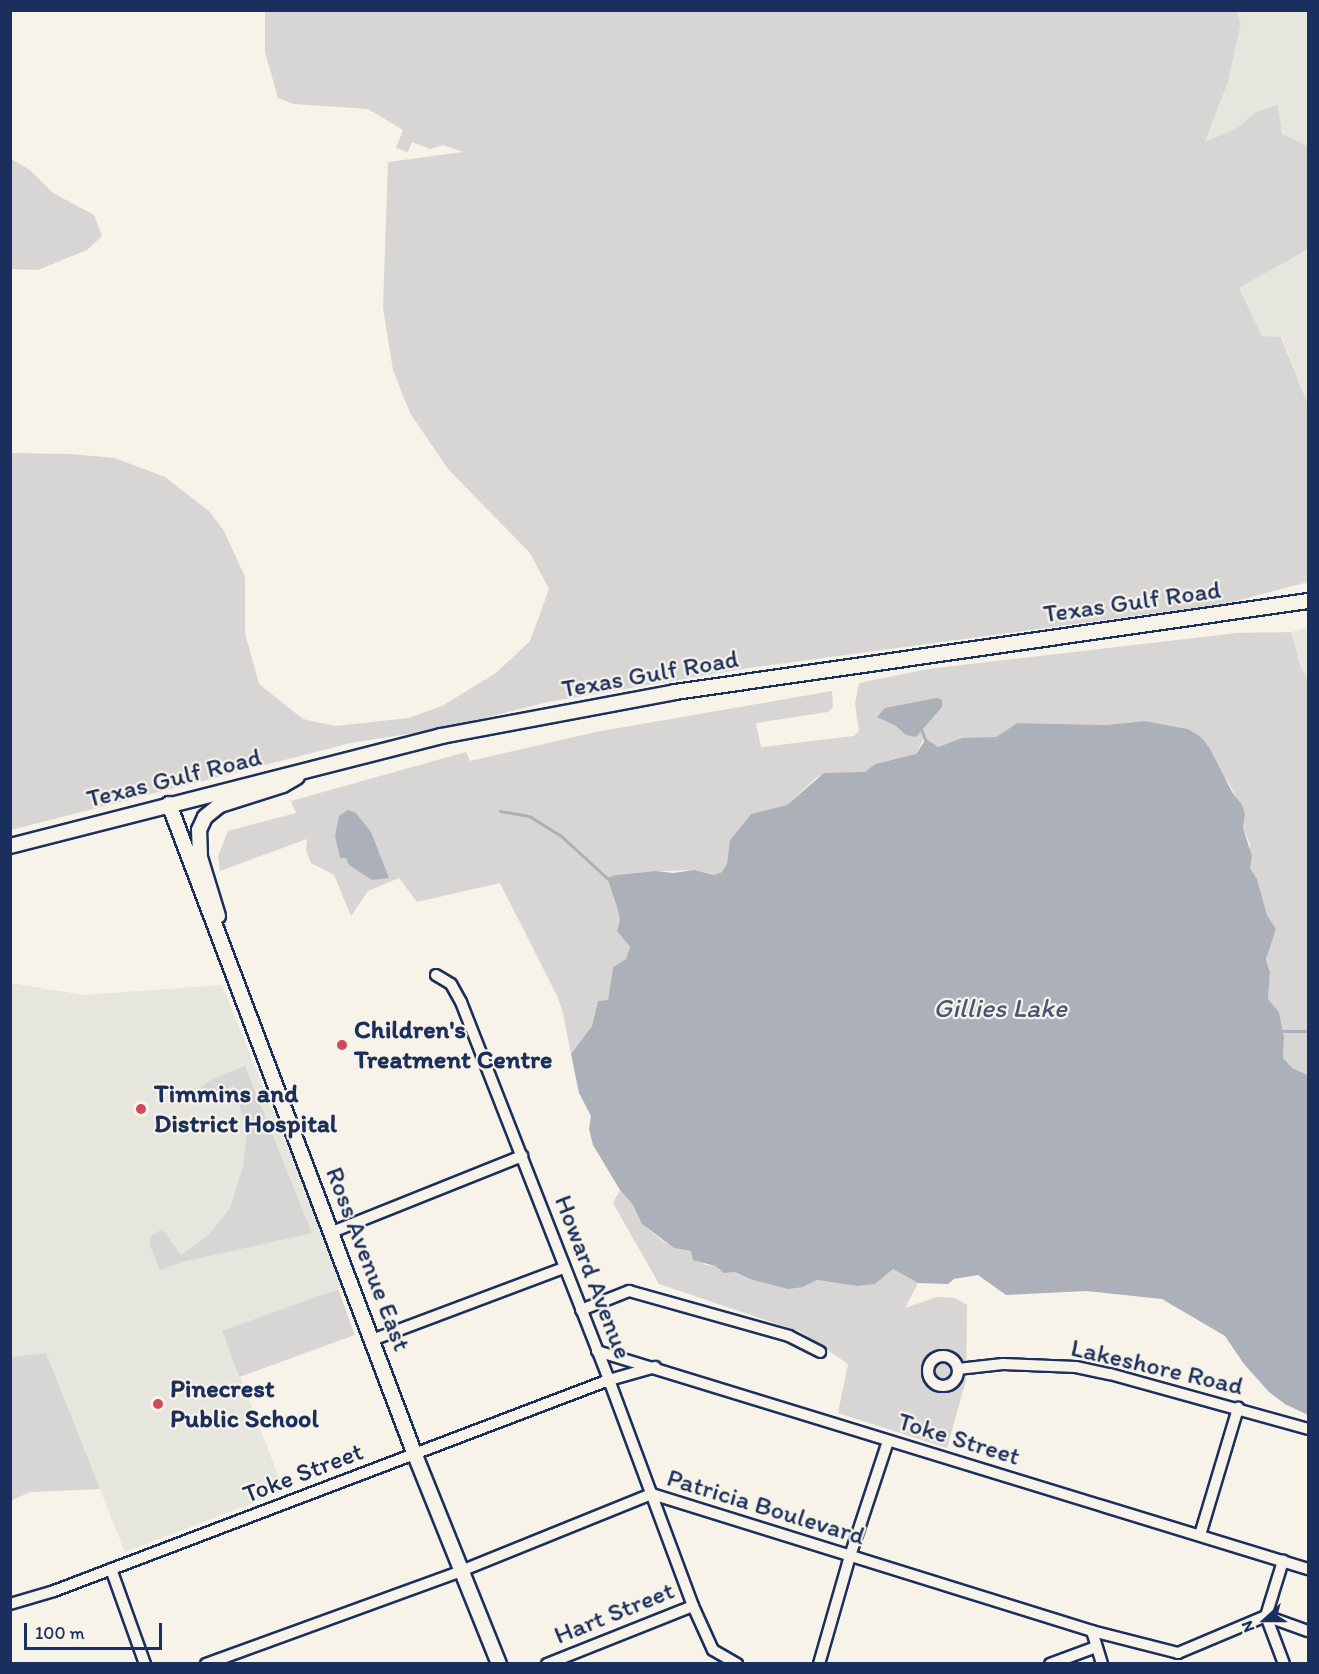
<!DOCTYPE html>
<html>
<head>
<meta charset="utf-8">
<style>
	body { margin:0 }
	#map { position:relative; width:1319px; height:1674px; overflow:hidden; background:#f7f3e8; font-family:Itim,sans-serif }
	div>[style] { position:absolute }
	.built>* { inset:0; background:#e6e5de }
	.green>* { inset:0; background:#d7d6d4; transform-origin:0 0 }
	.water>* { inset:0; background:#acb0b9 }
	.stream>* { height:3px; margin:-1.5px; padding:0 1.5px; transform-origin:1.5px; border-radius:1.5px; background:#acb0b9 }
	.roads { filter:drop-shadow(2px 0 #1b2f5e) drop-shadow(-2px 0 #1b2f5e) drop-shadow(0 2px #1b2f5e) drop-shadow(0 -2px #1b2f5e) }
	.minor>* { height:10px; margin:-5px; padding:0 5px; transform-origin:5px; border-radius:5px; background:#f7f3e8 }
	.minor>.ring { margin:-5px; padding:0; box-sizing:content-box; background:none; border:10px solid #f7f3e8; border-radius:50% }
	.major>* { height:14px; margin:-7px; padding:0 7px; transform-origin:7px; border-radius:7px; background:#f7f3e8 }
	.dots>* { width:16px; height:16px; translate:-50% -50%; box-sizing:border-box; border:3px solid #f7f3e8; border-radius:50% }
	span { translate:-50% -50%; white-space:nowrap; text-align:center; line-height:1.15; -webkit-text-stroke:4.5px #f7f3e8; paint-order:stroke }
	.street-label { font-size:26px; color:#1b2f5e }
	.poi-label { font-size:26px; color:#1b2f5e; font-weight:700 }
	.left { translate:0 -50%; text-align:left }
	.water-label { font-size:27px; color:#465679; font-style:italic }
	.frame { position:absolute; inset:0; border:12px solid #1b2f5e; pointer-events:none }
	.north { position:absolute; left:1235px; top:1590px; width:60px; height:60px; -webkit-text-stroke:4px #f7f3e8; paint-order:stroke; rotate:249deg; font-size:16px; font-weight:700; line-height:24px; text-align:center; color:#1b2f5e }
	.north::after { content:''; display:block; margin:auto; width:21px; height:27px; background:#1b2f5e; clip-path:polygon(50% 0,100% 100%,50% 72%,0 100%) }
	.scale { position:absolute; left:24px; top:1623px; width:138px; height:27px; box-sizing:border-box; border:3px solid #1b2f5e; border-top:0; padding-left:8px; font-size:18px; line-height:21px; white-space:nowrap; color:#1b2f5e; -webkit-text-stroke:4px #f7f3e8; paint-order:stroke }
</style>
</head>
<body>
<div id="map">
	<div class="built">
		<div style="clip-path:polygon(1236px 11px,1308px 11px,1308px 146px,1282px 134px,1278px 106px,1256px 112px,1236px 129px,1205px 143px,1228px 82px,1241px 23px)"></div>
		<div style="clip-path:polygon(1307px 249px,1308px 249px,1308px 405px,1282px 337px,1262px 336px,1239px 288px)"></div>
		<div style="clip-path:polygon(1308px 628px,1308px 679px,1301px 668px,1291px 632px)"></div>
		<div style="clip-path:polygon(10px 983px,84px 995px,222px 985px,344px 1286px,224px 1334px,284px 1491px,125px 1552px,46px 1354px,11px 1357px)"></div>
	</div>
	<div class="green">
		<div style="clip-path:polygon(265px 11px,1236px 11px,1241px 23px,1228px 82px,1205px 142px,1236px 129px,1256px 112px,1278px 105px,1282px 134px,1308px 146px,1308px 249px,1239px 288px,1262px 336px,1281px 337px,1308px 405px,1308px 582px,1224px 604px,749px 668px,548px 702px,439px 729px,351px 743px,11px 830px,11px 453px,71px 454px,115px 458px,165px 477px,209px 511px,224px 531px,245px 577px,245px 633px,259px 684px,303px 719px,335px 726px,409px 718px,442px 706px,496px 673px,530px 641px,549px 589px,530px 553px,448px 469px,410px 413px,393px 370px,383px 308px,388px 162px,463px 152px,443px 145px,430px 149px,412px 142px,408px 152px,396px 148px,403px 130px,368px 109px,294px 104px,278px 98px,265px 52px)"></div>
		<div style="clip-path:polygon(11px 159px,30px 170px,53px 193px,94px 215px,102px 236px,87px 250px,38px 270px,11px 269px)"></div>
		<div style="clip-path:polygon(1291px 632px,1301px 668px,1308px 679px,1308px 1075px,1292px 1068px,1283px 1058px,1284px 1037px,1279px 1012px,1268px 999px,1270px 972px,1266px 956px,1276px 929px,1267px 915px,1257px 879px,1250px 868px,1250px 844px,1243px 828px,1245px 814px,1228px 782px,1188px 729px,1145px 721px,1106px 725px,1017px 723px,996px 737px,986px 739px,962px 738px,938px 747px,923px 740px,916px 754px,875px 764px,865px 772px,840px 775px,834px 773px,817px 777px,787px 805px,751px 814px,730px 840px,727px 865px,722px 872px,714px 875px,694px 870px,643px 872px,616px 875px,607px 879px,617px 907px,620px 920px,617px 931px,630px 947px,626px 959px,613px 967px,608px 1000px,598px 1001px,592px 1026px,571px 1054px,563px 1013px,557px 996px,500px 883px,417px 902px,399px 878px,368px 891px,351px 916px,334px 875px,311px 863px,306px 850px,307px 839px,220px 871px,218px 856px,228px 831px,296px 813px,291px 801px,466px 752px,470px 761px,596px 732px,832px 691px,833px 707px,828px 712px,756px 723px,761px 747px,854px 736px,859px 731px,855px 704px,859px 683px,928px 669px,1237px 633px)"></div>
		<div style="clip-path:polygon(245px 1066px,312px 1233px,182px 1262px,160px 1270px,150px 1246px,150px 1237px,162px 1229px,181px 1255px,209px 1235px,230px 1208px,243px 1166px,247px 1131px,234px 1086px,193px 1102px,191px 1095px,209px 1081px)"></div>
		<div style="clip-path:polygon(620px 1190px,633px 1205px,642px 1224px,660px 1239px,674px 1248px,691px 1251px,705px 1265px,715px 1266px,724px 1273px,735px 1272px,750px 1279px,803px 1287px,817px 1280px,857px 1286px,893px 1269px,918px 1283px,905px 1308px,937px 1297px,955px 1298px,967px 1305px,966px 1380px,947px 1448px,838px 1413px,848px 1364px,801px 1332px,659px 1284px,613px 1203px)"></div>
		<div style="left:338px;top:1289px;width:49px;height:123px;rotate:70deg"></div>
		<div style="clip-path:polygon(46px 1353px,100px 1489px,30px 1492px,11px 1501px,11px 1357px)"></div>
	</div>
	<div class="water">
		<div style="clip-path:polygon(937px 698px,942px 700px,942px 707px,916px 737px,906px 735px,896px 726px,877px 717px,885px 708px)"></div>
		<div style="clip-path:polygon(1145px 721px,1188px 729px,1202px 738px,1210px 749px,1232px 792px,1242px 805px,1245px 814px,1243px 828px,1252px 856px,1250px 868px,1257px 879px,1267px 915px,1276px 929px,1266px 959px,1270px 972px,1268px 999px,1279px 1012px,1284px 1037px,1283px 1058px,1292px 1068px,1308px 1075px,1308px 1415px,1285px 1404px,1269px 1392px,1244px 1364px,1225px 1336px,1162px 1299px,1086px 1291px,1006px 1295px,978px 1275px,954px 1279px,948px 1284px,918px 1283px,893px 1269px,875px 1284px,857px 1286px,817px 1280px,803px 1287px,788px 1289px,750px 1279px,735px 1272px,724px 1273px,715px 1266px,693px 1260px,691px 1251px,674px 1248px,642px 1224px,633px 1205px,620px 1190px,593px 1145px,589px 1129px,591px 1116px,579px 1093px,571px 1054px,592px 1026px,598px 1001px,608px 1000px,613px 967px,626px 959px,630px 947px,617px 931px,620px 920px,617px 907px,607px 878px,616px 875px,655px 871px,673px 873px,694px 870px,714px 875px,722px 872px,727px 864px,730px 840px,751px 814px,787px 805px,824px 773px,865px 772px,875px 764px,916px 754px,926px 739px,938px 747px,962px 738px,996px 737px,1017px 723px,1106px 725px)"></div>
		<div style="clip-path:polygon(348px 810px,356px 813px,371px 832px,389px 878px,372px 880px,349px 865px,346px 858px,340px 858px,335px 836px,339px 816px)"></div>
	</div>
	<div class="stream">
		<div style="left:921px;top:729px;width:14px;rotate:69deg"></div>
		<div style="left:500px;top:811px;width:29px;rotate:10deg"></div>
		<div style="left:529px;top:816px;width:36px;rotate:32deg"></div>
		<div style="left:560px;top:835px;width:64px;rotate:42.5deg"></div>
		<div style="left:1283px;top:1031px;width:25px"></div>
	</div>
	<div class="roads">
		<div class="minor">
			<div style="left:436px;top:975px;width:17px;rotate:31deg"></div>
			<div style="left:451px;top:984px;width:21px;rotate:61deg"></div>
			<div style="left:461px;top:1002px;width:406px;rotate:68.6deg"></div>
			<div style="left:609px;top:1380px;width:241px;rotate:69.6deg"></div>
			<div style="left:693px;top:1606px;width:48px;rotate:65.6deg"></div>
			<div style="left:713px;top:1650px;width:28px;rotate:30deg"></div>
			<div style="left:332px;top:1232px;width:205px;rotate:-21.8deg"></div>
			<div style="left:581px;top:1310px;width:52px;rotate:-21.6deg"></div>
			<div style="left:629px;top:1291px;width:166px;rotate:15.7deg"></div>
			<div style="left:789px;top:1336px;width:35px;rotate:27deg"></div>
			<div style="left:372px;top:1340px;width:205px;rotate:-20.6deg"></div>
			<div style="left:597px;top:1351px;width:744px;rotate:17.05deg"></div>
			<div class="ring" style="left:928px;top:1356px;width:20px;height:20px"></div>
			<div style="left:958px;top:1369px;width:45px;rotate:-6.3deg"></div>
			<div style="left:1003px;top:1364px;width:73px;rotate:2.4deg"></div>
			<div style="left:1076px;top:1367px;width:35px;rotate:12deg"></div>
			<div style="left:1110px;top:1374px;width:205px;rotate:15.5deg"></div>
			<div style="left:1200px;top:1535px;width:133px;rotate:-73.3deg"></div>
			<div style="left:111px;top:1569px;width:101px;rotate:70.3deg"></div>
			<div style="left:10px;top:1604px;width:46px;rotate:-16.5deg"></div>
			<div style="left:54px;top:1591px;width:594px;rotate:-20.82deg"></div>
			<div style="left:609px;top:1380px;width:48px;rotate:-15.8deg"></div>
			<div style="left:1266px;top:1616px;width:51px;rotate:69.4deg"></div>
			<div style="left:1266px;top:1616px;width:45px;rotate:19.7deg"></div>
			<div style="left:1092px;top:1631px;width:34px;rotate:73deg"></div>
			<div style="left:206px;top:1664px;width:271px;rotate:-20deg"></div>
			<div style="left:461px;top:1571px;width:206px;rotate:-22deg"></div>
			<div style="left:652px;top:1494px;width:461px;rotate:17.3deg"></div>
			<div style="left:1092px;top:1631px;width:89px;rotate:14.3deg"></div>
			<div style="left:1178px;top:1653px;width:95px;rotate:-22.8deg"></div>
			<div style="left:1266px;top:1616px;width:58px;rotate:-72.8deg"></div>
			<div style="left:547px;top:1664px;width:157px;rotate:-21.7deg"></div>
			<div style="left:819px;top:1664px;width:112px;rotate:-74deg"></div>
			<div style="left:850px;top:1556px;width:121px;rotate:-71.7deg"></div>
			<div style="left:1050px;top:1664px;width:49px;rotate:-20.3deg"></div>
		</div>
		<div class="major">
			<div style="left:169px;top:804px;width:696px;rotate:69.3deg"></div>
			<div style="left:415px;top:1455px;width:225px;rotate:68.1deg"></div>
			<div style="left:10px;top:846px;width:445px;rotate:-14.3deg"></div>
			<div style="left:441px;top:736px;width:238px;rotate:-10.6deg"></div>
			<div style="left:675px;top:692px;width:640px;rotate:-8.18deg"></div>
			<div style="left:218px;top:916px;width:62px;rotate:-107deg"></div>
			<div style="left:200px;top:857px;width:27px;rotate:-92deg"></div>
			<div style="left:199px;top:830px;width:14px;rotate:-65deg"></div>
			<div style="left:205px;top:817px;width:19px;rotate:-39deg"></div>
			<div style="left:220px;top:805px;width:66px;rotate:-17.6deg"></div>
			<div style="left:283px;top:785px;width:16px;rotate:-30deg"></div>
		</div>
	</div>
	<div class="dots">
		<div style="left:342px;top:1045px;background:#d1495b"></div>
		<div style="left:141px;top:1109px;background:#d1495b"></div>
		<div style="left:158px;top:1404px;background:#d1495b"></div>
	</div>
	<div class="street-label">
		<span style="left:1132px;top:602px;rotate:-8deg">Texas Gulf Road</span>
		<span style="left:650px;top:674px;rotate:-10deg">Texas Gulf Road</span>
		<span style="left:174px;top:778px;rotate:-14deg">Texas Gulf Road</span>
		<span style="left:368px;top:1259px;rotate:69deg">Ross Avenue East</span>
		<span style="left:593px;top:1277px;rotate:69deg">Howard Avenue</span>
		<span style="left:1157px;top:1367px;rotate:13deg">Lakeshore Road</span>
		<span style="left:959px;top:1439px;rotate:17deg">Toke Street</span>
		<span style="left:303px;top:1473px;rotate:-21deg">Toke Street</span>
		<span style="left:766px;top:1507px;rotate:17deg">Patricia Boulevard</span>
		<span style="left:614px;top:1613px;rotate:-22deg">Hart Street</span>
	</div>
	<div class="poi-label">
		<span class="left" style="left:354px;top:1045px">Children's<br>Treatment Centre</span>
		<span class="left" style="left:154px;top:1109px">Timmins and<br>District Hospital</span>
		<span class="left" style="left:170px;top:1404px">Pinecrest<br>Public School</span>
	</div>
	<div class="water-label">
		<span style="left:1000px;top:1008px">Gillies Lake</span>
	</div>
	<div class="frame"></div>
	<div class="north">N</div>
	<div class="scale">100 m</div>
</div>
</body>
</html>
